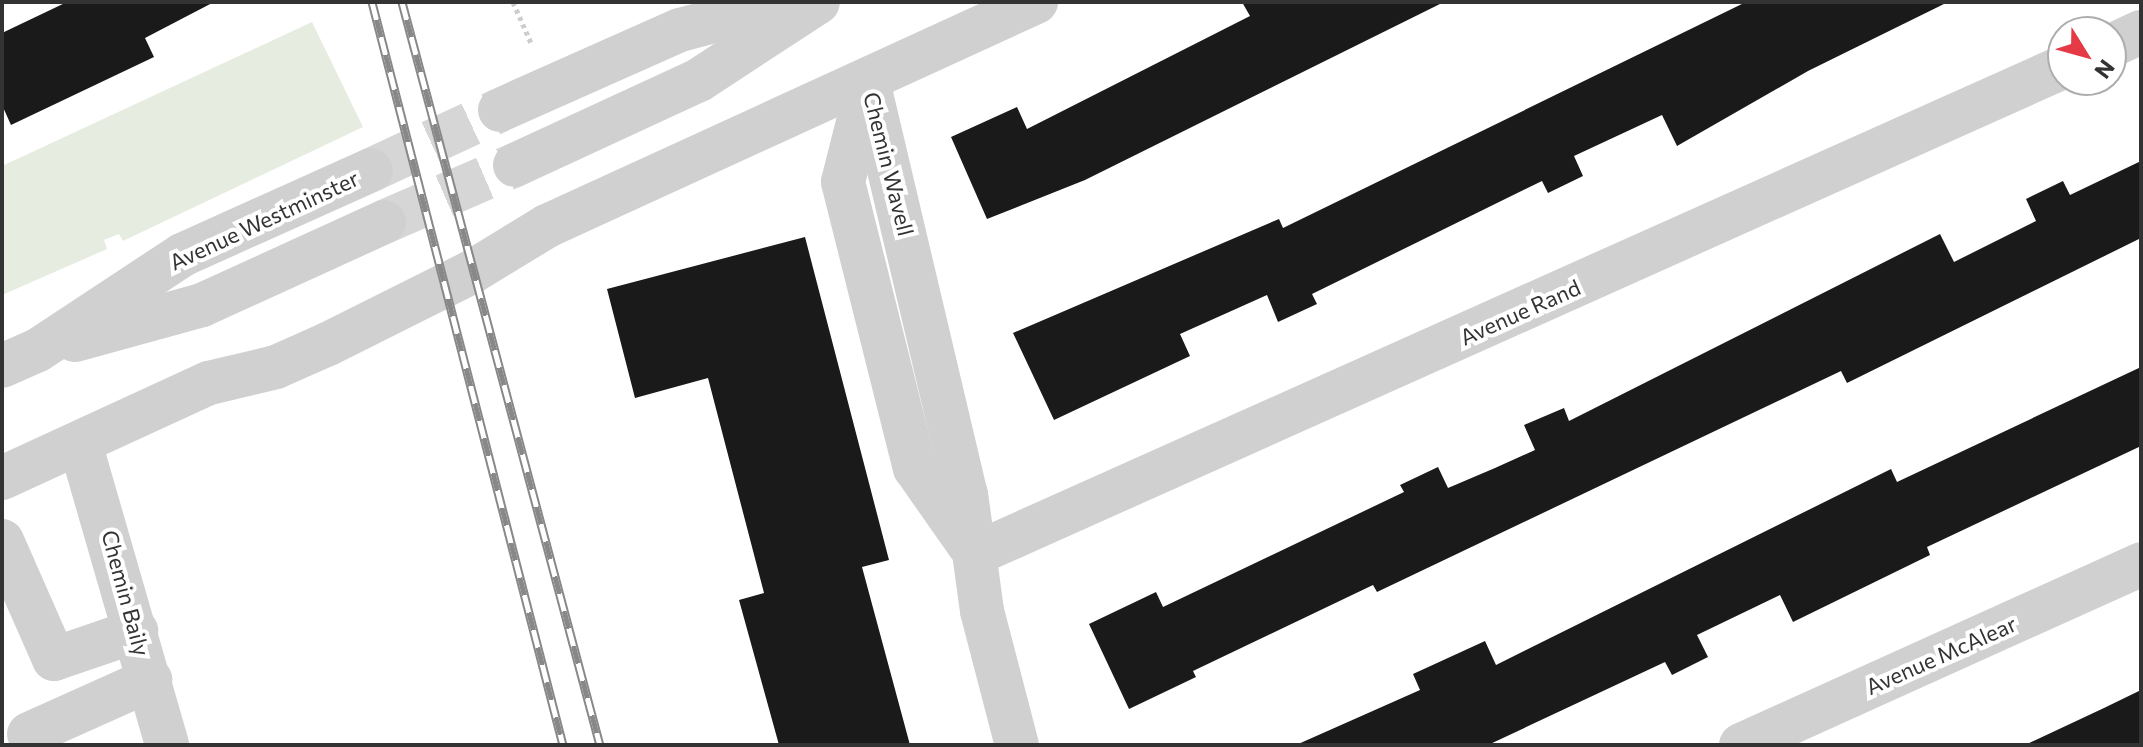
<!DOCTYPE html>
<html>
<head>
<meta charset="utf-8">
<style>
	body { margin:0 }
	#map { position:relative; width:2143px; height:747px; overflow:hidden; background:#fff; font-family:Commissioner,sans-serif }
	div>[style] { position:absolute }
	.green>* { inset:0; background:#e6ecdf }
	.building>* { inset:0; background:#1a1a1a }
	.minor-tunnel>* { height:44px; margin-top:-22px; transform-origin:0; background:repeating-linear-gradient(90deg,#d6d6d6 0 44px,transparent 0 66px) }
	.path>* { height:5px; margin-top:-2.5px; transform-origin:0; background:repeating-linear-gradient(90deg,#cdcdcd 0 4px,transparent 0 8px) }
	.minor>* { height:44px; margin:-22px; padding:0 22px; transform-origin:22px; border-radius:22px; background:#d0d0d0 }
	.rail>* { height:9px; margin-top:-4.5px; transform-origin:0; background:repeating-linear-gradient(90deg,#fff 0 18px,#888 0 36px); box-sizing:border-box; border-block:2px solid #888 }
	span { translate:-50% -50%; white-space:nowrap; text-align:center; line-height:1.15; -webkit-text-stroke:8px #fff; paint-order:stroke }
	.street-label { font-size:22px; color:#333 }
	.frame { position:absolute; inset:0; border:4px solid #333; pointer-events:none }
	.north { position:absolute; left:2047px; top:16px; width:80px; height:80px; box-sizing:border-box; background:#fff; border:2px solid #adadad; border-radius:50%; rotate:127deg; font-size:22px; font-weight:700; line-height:32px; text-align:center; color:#333 }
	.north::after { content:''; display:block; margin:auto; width:28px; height:36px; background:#e63946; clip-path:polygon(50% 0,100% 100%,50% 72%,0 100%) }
</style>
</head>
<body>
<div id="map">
	<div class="green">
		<div style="clip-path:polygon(312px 22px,363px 127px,123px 241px,119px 234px,104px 240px,107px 249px,2px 295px,2px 166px)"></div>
	</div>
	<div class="building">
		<div style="clip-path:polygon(67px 2px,214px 2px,145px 38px,154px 57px,11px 125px,2px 105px,2px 33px)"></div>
		<div style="clip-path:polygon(1242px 2px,1444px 2px,1085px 180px,987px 219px,951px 137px,1017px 107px,1027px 129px,1250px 16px)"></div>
		<div style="clip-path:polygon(1746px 2px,1948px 2px,1808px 71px,1677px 146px,1662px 115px,1574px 156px,1583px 176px,1548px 193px,1542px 181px,1312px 294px,1317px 304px,1278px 322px,1267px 295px,1180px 334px,1190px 356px,1054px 420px,1013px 333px,1279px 219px,1283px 228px)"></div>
		<div style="clip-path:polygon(2141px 161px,2141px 238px,1847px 383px,1841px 371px,1377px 592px,1373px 585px,1193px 671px,1196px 677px,1129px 709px,1089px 624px,1156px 592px,1163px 607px,1404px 492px,1400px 485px,1438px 467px,1448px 488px,1495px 468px,1535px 450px,1524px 425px,1564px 408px,1569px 421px,1940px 234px,1954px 262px,2036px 221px,2026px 199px,2063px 181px,2070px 195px)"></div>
		<div style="clip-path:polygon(805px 237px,889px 560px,862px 567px,910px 745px,779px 745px,739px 600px,764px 593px,708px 378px,635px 398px,607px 289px)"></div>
		<div style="clip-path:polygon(2141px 367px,2141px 446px,1927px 547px,1930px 555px,1793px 622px,1780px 595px,1697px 635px,1708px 657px,1672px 675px,1665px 662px,1488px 745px,1296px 745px,1420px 690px,1413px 674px,1485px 641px,1496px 665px,1891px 469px,1897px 482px)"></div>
		<div style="clip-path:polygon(2141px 690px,2141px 745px,2025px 745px,2104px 708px)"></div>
	</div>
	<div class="minor-tunnel">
		<div style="left:371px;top:170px;width:142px;rotate:-24.9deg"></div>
		<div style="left:384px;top:222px;width:143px;rotate:-23.5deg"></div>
	</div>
	<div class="path">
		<div style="left:513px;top:2px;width:47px;rotate:66.2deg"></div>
	</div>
	<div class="minor">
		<div style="left:2111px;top:46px;width:33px;rotate:-25deg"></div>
		<div style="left:868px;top:81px;width:424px;rotate:76.7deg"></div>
		<div style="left:966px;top:494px;width:118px;rotate:82.2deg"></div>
		<div style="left:982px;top:611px;width:138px;rotate:75.4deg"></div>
		<div style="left:868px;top:83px;width:102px;rotate:104.2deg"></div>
		<div style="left:843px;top:182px;width:295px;rotate:75.9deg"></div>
		<div style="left:915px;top:468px;width:94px;rotate:55deg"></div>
		<div style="left:500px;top:110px;width:197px;rotate:-24deg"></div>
		<div style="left:680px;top:30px;width:109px;rotate:-14.9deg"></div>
		<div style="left:515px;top:165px;width:203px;rotate:-24.8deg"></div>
		<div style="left:699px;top:80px;width:142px;rotate:-33.2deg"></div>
		<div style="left:75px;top:340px;width:132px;rotate:-15.4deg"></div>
		<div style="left:202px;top:305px;width:200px;rotate:-24.5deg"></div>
		<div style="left:2px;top:366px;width:39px;rotate:-24deg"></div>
		<div style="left:38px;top:350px;width:173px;rotate:-33.4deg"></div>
		<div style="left:182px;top:255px;width:207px;rotate:-24.2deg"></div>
		<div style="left:80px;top:443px;width:314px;rotate:73.9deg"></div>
		<div style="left:2px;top:478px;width:228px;rotate:-24.7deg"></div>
		<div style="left:209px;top:383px;width:69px;rotate:-13.4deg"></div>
		<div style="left:276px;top:367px;width:57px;rotate:-23.9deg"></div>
		<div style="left:328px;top:344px;width:159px;rotate:-26.6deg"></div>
		<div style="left:470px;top:273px;width:90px;rotate:-31.4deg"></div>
		<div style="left:547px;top:226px;width:538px;rotate:-24.61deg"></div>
		<div style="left:2px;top:541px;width:129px;rotate:66.2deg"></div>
		<div style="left:54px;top:659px;width:87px;rotate:-18.9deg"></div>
		<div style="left:975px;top:554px;width:1192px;rotate:-24.11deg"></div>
		<div style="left:29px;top:734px;width:133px;rotate:-24.1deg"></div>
		<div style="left:1741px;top:745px;width:439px;rotate:-24.3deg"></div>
	</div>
	<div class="rail">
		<div style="left:372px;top:2px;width:767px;rotate:75.58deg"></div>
		<div style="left:402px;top:2px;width:769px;rotate:75.08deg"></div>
	</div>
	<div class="street-label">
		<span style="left:889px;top:164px;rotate:76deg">Chemin Wavell</span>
		<span style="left:264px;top:220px;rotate:-25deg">Avenue Westminster</span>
		<span style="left:1520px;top:312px;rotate:-24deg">Avenue Rand</span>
		<span style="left:126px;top:593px;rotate:75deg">Chemin Baily</span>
		<span style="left:1941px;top:655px;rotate:-24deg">Avenue McAlear</span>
	</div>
	<div class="frame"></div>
	<div class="north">N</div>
</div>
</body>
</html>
